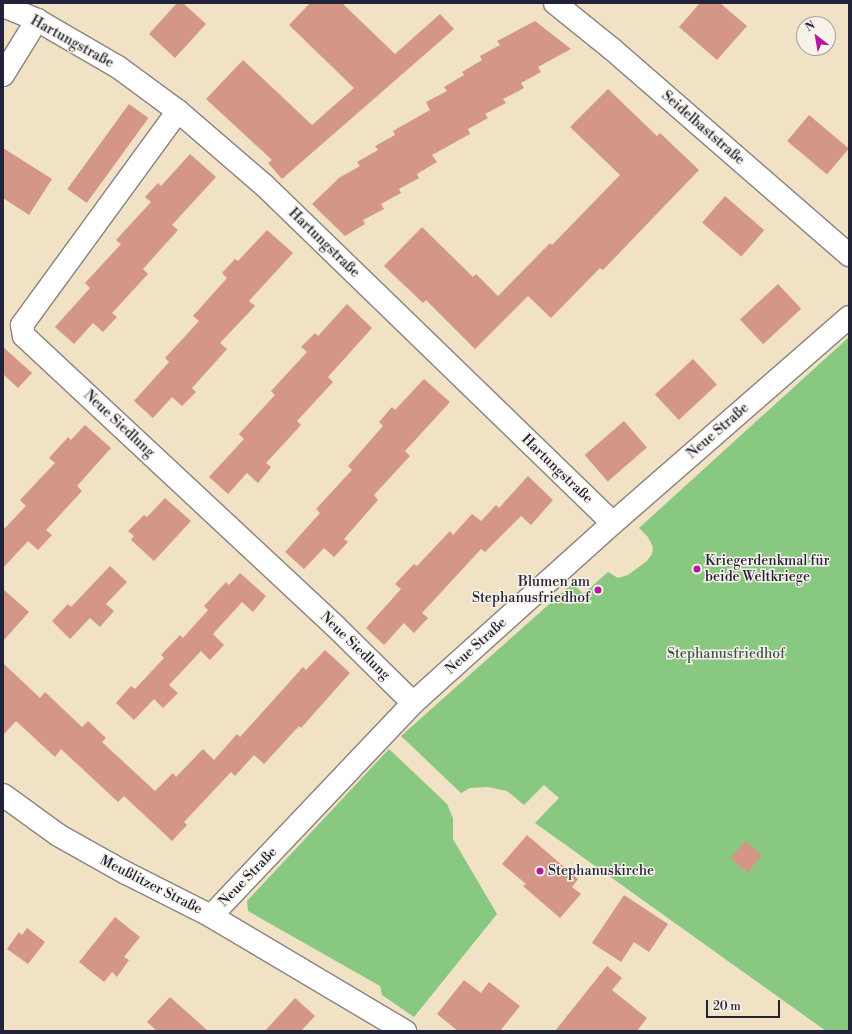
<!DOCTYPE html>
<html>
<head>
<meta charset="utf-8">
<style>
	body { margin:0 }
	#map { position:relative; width:852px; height:1034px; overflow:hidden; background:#f1e2c6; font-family:"Libre Bodoni",serif }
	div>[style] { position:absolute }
	.green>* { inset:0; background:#88c880 }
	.building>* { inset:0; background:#d39687; transform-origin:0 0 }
	.roads { filter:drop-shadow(1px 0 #8a8280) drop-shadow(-1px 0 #8a8280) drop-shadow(0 1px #8a8280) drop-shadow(0 -1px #8a8280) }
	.street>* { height:22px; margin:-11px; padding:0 11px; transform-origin:11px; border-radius:11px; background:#fff }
	.dots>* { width:11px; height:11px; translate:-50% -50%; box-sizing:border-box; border:2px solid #f7f3e8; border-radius:50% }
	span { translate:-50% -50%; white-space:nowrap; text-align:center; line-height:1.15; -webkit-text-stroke:3px #f7f3e8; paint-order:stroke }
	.street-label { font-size:14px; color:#22223b }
	.poi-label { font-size:14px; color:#22223b }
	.left { translate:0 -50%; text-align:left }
	.right { translate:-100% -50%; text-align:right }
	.park-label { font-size:14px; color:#415450 }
	.frame { position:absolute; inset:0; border:4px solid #22223b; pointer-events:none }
	.north { position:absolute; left:796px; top:16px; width:40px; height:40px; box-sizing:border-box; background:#f7f3e8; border:1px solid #a29fa3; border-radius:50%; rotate:329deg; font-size:11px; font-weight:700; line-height:16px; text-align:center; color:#22223b }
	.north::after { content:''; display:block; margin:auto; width:14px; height:18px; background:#b5179e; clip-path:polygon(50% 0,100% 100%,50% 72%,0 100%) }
	.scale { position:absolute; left:706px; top:1000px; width:74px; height:18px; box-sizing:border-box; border:2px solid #22223b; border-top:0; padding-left:5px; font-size:12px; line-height:14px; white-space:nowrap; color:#22223b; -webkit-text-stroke:3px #f7f3e8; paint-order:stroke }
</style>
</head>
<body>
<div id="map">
	<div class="green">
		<div style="clip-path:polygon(849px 337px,849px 1031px,826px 1031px,535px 823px,559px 798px,544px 785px,524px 805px,507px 791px,488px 787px,470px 788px,461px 793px,401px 736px,573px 583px,583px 594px,608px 572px,618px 578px,628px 575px,647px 561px,652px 554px,653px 547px,648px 537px,639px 528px)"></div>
		<div style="clip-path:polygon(389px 749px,447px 804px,453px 818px,453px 839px,497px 914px,414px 1017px,382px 995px,380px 986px,248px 911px,247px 901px)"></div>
	</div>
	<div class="building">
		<div style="clip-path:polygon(177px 3px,183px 3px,206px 24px,175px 58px,149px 34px)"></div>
		<div style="clip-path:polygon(310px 3px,342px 3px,395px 54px,440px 14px,454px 29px,282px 179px,268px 163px,272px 160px,206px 99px,243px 60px,312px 125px,354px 88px,289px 25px)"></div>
		<div style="clip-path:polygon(700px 3px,720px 3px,747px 26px,717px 60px,679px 27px)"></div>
		<div style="clip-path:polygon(535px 21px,571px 49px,538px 67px,541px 72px,521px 83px,524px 88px,503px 99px,506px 103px,485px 114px,488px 118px,468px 129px,470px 134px,432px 155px,437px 162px,417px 174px,419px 178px,399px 189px,401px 193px,381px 204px,384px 209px,363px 220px,365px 224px,345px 236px,312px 204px,339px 178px,360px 166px,357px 162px,378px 150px,375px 146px,395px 135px,393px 131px,430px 110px,426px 102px,447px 91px,444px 87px,464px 75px,462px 72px,482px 60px,480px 56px,500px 45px,497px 41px)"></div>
		<div style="clip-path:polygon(608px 89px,657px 136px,660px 133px,699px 170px,603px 270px,600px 268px,551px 318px,528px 296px,475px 349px,426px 300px,423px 303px,384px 266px,422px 227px,473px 277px,476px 274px,498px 296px,550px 243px,552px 245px,620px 175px,570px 127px)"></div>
		<div style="left:129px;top:104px;width:24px;height:105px;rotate:36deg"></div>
		<div style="left:809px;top:115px;width:52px;height:34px;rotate:40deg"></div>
		<div style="clip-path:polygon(3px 148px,52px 179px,29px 215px,3px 198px)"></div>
		<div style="clip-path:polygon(190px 154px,216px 177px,172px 225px,178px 230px,143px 269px,148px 274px,112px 313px,117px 317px,103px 332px,93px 323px,74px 344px,55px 327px,90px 288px,85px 283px,121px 244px,116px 240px,151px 202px,145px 197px,158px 183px,161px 186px)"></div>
		<div style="left:725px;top:196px;width:52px;height:35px;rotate:41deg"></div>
		<div style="clip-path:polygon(267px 230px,293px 253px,249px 301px,255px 306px,220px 343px,227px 349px,192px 388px,196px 392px,182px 406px,172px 397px,153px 418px,134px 401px,169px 362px,165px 358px,199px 321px,193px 316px,227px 278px,222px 273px,235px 259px,238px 261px)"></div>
		<div style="left:778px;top:284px;width:34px;height:52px;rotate:47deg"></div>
		<div style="clip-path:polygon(347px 304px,372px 328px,328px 377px,333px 382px,297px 421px,301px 425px,266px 463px,271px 467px,258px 483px,247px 473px,228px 494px,209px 477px,244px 439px,239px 434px,275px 395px,271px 391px,307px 352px,301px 347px,315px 333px,318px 336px)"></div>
		<div style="clip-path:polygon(3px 347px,32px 373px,18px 388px,3px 374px)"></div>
		<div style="left:693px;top:359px;width:35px;height:52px;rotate:47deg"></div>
		<div style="clip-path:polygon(424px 379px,450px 402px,405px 451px,410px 456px,374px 495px,378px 500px,344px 539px,348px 542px,334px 557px,324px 548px,304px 569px,285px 552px,320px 513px,316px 509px,352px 470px,348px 466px,383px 426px,379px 422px,392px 407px,395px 410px)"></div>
		<div style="left:624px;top:421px;width:35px;height:52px;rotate:49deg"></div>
		<div style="clip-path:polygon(85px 425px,111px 448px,77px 486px,82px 491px,46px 530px,52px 535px,38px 550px,28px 541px,3px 568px,3px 530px,26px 506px,20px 500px,55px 463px,49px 458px,68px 437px,71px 440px)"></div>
		<div style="clip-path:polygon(528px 476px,553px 500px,531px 525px,521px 516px,485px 552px,481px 549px,422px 613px,428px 618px,414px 633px,404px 623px,384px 645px,366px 628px,401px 589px,395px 584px,414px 564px,417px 566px,450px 531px,453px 535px,472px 514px,481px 521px,496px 505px,499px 508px)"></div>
		<div style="clip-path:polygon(165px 498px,191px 521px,154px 561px,131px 540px,134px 536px,128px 531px,144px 515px,147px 517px)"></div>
		<div style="clip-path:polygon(110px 566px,127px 582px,106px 604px,114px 611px,100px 627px,90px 618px,70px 639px,52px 621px,68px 604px,71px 607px)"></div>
		<div style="clip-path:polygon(240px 573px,266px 596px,253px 612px,242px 602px,213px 634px,224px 645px,210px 660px,201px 651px,169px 685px,178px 693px,163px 708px,154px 699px,134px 720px,116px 703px,131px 686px,135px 689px,164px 658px,161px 655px,180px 635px,183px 638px,208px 610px,204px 606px,226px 582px,229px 585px)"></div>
		<div style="clip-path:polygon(3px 589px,29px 612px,3px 641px)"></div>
		<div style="clip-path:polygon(325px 650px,350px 673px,301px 728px,299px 726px,264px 764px,254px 755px,235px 776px,231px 772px,184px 822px,187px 825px,172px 841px,124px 796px,118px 802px,61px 749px,55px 757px,16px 721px,3px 735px,3px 663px,40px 698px,45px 692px,82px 727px,88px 721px,106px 738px,102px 742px,155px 791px,173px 773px,176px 777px,203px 749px,214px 760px,237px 734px,240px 737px,303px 667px,306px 670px)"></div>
		<div style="clip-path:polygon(527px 835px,578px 879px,572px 887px,581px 894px,560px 918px,523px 886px,526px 884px,502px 864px)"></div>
		<div style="left:745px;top:841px;width:22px;height:23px;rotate:39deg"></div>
		<div style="clip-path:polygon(624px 895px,668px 924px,649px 952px,634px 942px,621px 962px,592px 943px)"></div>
		<div style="clip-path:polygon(115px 917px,140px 937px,124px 957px,129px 960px,117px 977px,112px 972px,104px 982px,79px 962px)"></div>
		<div style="clip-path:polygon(27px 928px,45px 942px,28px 964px,7px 949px,19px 932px,22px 935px)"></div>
		<div style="clip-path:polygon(607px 966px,622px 978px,612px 990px,647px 1018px,637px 1031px,555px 1031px)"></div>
		<div style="clip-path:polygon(464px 980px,481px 993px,489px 982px,520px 1006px,500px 1031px,458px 1031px,437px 1014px)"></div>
		<div style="clip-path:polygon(170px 997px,208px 1031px,157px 1031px,147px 1022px)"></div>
		<div style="clip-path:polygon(295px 998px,315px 1016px,301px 1031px,265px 1031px)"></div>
	</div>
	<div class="roads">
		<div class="street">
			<div style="left:555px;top:3px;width:73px;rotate:38.9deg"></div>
			<div style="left:612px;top:49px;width:314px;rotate:41deg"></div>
			<div style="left:3px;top:6px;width:37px;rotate:22deg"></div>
			<div style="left:37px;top:20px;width:94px;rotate:30.1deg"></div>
			<div style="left:118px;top:67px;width:74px;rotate:36.3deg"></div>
			<div style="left:178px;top:111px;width:115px;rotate:40.8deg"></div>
			<div style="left:265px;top:186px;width:484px;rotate:44.1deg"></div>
			<div style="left:3px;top:75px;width:65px;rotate:-58.3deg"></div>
			<div style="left:178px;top:111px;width:265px;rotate:126.1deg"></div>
			<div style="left:22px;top:325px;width:11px;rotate:80deg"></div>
			<div style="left:24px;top:336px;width:424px;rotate:43deg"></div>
			<div style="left:334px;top:625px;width:111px;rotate:44.6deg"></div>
			<div style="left:3px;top:795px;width:68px;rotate:36deg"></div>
			<div style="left:58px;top:835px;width:78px;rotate:29.2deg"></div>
			<div style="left:126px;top:873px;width:95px;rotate:26.8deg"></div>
			<div style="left:211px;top:916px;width:226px;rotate:30.7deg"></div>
			<div style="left:211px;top:916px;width:294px;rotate:-46.5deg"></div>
			<div style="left:413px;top:703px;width:269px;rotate:-42deg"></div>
			<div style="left:613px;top:523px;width:313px;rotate:-41.1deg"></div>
		</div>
	</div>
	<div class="dots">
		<div style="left:697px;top:569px;background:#b5179e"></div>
		<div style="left:598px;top:590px;background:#b5179e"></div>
		<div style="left:540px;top:871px;background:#b5179e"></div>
	</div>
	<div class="street-label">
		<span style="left:72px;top:42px;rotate:29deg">Hartungstraße</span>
		<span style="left:703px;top:128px;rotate:41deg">Seidelbaststraße</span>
		<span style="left:324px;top:243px;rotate:44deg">Hartungstraße</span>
		<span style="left:119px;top:424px;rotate:43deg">Neue Siedlung</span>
		<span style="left:718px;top:431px;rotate:-41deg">Neue Straße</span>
		<span style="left:557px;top:469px;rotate:44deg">Hartungstraße</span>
		<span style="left:355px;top:646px;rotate:44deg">Neue Siedlung</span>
		<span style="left:476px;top:646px;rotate:-42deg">Neue Straße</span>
		<span style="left:248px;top:877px;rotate:-46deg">Neue Straße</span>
		<span style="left:151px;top:885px;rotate:27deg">Meußlitzer Straße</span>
	</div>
	<div class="poi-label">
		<span class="left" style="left:705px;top:569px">Kriegerdenkmal für<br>beide Weltkriege</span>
		<span class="right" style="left:590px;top:590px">Blumen am<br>Stephanusfriedhof</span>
		<span class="left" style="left:548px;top:871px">Stephanuskirche</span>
	</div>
	<div class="park-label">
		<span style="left:726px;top:654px">Stephanusfriedhof</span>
	</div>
	<div class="frame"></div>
	<div class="north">N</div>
	<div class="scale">20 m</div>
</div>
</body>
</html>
